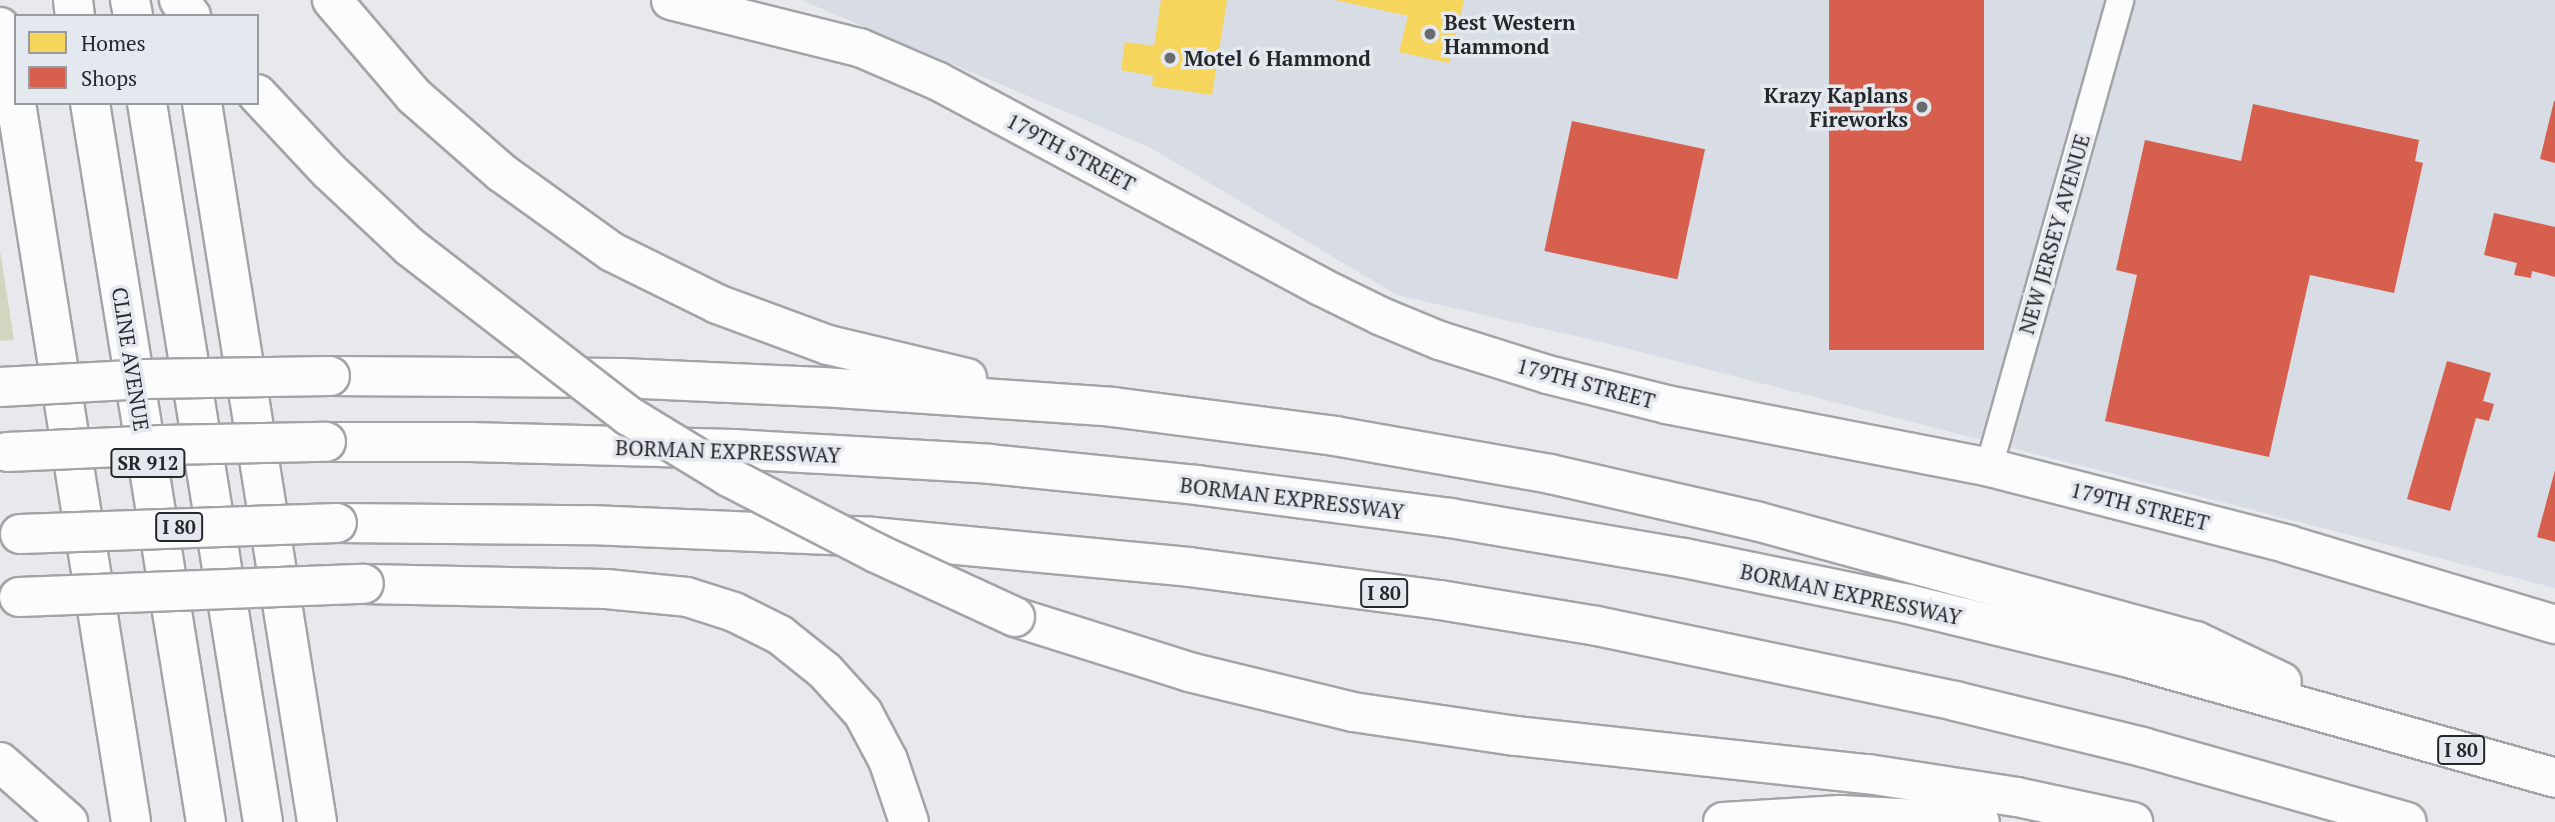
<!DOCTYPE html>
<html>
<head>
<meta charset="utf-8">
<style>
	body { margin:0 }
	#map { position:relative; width:2555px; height:822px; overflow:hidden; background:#e7e9ec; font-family:"PT Serif",serif }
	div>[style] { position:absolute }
	.built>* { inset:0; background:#d8dce5 }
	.green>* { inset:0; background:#d0d7bf }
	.homes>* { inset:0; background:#f6d55c }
	.shops>* { inset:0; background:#d6604d; transform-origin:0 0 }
	.roads { filter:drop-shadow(2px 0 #a3a4a7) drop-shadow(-2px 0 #a3a4a7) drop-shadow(0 2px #a3a4a7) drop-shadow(0 -2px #a3a4a7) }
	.street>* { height:26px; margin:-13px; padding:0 13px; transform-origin:13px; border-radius:13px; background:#fbfcfc }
	.secondary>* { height:37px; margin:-18.5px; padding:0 18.5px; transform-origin:18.5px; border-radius:18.5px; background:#fbfcfc }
	.highway>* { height:38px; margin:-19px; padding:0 19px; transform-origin:19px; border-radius:19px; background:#fbfcfc }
	.bridges { filter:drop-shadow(2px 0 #a3a4a7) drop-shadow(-2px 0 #a3a4a7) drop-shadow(0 2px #a3a4a7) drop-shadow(0 -2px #a3a4a7) }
	.highway-bridge>* { height:38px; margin:-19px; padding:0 19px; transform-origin:19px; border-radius:19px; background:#fbfcfc }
	.dots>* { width:19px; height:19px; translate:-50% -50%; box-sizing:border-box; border:4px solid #e4e8ef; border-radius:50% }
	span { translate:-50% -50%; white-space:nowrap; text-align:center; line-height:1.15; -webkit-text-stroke:7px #e4e8ef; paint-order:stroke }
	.shield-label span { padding:2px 5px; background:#e4e8ef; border:2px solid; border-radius:5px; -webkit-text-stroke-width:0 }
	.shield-label { font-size:19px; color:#26272a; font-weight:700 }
	.poi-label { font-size:21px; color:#26272a; font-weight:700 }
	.left { translate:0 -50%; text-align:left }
	.right { translate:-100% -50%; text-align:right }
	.street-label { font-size:21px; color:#26272a }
	.legend { position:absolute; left:14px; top:14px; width:245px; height:91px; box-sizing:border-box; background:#e4e8ef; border:2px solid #989ba0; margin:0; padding:9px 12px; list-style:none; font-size:21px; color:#26272a }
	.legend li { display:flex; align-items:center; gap:14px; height:35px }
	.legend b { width:35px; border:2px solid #989ba0 }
</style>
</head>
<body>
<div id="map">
	<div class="built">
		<div style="clip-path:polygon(801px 0,2555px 0,2555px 588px,1610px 344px,1397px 295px,1151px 148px)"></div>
	</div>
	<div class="green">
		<div style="clip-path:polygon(0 251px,14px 340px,0 341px)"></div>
	</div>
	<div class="homes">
		<div style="clip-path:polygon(1161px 0,1227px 0,1212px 95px,1152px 86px,1153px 76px,1121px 70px,1125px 42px,1154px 46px)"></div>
		<div style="clip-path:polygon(1335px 0,1464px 0,1449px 63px,1399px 52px,1408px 16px)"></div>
	</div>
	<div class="shops">
		<div style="left:1829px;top:0;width:155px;height:350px"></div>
		<div style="clip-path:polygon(2554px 101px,2555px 101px,2555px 163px,2540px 159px)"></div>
		<div style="clip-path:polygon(2253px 104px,2419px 140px,2415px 161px,2423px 163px,2394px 293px,2310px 275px,2269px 457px,2105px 421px,2137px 275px,2116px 270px,2145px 140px,2241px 161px)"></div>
		<div style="left:1572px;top:121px;width:136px;height:133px;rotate:12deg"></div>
		<div style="clip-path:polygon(2494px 213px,2555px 227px,2555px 277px,2532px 271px,2531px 278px,2514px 275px,2517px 263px,2484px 255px)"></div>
		<div style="clip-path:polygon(2447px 361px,2491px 373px,2483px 401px,2494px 404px,2489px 421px,2476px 418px,2450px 511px,2407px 499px)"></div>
		<div style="clip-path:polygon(2555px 470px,2555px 542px,2537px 537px)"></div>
	</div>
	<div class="roads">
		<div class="street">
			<div style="left:1989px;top:467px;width:485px;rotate:-74.3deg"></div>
		</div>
		<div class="secondary">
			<div style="left:670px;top:0;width:195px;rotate:14deg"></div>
			<div style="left:859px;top:47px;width:86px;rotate:23.3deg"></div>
			<div style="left:938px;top:81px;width:434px;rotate:28.2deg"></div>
			<div style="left:1320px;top:286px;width:68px;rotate:26.2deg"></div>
			<div style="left:1381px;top:316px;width:63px;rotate:22.5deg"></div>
			<div style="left:1439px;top:340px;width:113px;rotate:17.5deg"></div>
			<div style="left:1547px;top:374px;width:123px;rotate:14.1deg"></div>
			<div style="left:1666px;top:404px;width:329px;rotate:11deg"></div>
			<div style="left:1989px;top:467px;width:309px;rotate:14.4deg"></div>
			<div style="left:2288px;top:544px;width:279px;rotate:16.7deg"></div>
		</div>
		<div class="highway">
			<div style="left:73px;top:0;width:16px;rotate:83deg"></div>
			<div style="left:130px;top:0;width:16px;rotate:79deg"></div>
			<div style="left:332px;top:0;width:126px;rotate:49.5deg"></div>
			<div style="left:414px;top:96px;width:117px;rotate:41.2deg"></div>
			<div style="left:502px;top:173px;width:135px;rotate:35.7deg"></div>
			<div style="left:612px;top:252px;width:117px;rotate:26.3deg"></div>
			<div style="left:717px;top:304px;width:118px;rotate:20.3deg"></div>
			<div style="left:828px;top:345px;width:143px;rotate:13.4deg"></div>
			<div style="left:0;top:27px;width:76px;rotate:77.8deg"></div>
			<div style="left:16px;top:103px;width:728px;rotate:80.91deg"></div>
			<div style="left:90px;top:103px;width:728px;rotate:80.84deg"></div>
			<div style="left:147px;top:103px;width:728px;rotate:80.84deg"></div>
			<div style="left:202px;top:103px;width:728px;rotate:80.91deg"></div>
			<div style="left:330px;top:376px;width:291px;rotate:0.4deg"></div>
			<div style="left:621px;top:378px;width:202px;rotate:2.6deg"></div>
			<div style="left:823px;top:387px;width:291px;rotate:3.9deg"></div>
			<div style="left:1113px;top:407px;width:224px;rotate:7.4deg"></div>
			<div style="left:1335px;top:436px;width:218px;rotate:10deg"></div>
			<div style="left:1550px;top:474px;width:211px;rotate:12.9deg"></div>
			<div style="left:1756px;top:521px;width:456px;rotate:15.3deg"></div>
			<div style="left:2196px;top:641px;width:95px;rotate:25.5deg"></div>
			<div style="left:326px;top:442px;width:144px"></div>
			<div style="left:470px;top:442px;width:263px;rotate:1.5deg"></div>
			<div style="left:733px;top:449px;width:257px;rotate:3.3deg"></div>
			<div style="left:990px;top:464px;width:208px;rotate:5.8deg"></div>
			<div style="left:1197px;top:485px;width:255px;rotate:7.4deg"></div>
			<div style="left:1450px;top:518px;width:237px;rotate:9.7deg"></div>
			<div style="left:1684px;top:558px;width:229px;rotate:11.6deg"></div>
			<div style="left:1908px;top:604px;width:228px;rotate:13.7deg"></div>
			<div style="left:2129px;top:658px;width:443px;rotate:15.7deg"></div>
			<div style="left:337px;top:523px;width:253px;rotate:0.5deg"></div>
			<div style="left:590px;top:525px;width:283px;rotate:2.4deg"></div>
			<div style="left:873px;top:537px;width:317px;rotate:5.4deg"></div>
			<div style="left:1189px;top:567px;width:253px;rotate:7.5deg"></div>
			<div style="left:1440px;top:600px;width:159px;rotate:9.4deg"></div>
			<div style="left:1597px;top:626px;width:366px;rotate:11.8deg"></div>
			<div style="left:1955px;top:701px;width:193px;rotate:13.8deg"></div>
			<div style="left:2142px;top:747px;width:275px;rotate:15.8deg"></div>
			<div style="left:364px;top:584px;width:242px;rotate:1.2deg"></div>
			<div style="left:606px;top:589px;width:81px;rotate:5.6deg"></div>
			<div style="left:687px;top:597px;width:49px;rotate:17.7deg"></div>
			<div style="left:734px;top:612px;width:51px;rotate:26.6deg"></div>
			<div style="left:780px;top:635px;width:58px;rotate:38.7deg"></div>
			<div style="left:825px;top:671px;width:57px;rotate:47.9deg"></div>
			<div style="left:863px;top:713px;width:53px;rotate:62deg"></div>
			<div style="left:888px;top:760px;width:65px;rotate:71.3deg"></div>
			<div style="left:1015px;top:617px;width:182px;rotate:17.5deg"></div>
			<div style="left:1189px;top:672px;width:169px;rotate:13.7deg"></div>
			<div style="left:1353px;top:712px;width:165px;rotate:8.4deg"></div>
			<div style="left:1516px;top:736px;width:354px;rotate:6.2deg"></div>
			<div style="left:1868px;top:774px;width:151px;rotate:8.8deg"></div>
			<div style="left:2017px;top:797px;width:119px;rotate:12.2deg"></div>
			<div style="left:0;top:762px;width:91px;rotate:41.4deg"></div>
			<div style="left:1723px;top:822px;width:117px;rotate:-3.4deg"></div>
			<div style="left:1840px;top:815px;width:140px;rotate:2.9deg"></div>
		</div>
	</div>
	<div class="bridges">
		<div class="highway-bridge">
			<div style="left:179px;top:0;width:20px;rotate:53deg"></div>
			<div style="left:257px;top:94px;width:105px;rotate:46.9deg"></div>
			<div style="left:329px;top:171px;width:111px;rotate:43.2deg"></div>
			<div style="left:410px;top:247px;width:277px;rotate:37.7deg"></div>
			<div style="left:629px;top:416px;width:117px;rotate:31.4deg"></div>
			<div style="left:729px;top:477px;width:165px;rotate:27.3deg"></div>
			<div style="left:876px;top:553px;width:153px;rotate:24.7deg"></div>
			<div style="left:0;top:387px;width:146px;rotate:-3.1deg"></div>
			<div style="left:146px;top:379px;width:184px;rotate:-0.9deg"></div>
			<div style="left:7px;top:452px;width:156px;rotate:-2.6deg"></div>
			<div style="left:163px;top:445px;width:163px;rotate:-1.1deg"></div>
			<div style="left:20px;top:534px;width:317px;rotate:-2deg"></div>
			<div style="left:19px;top:597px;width:345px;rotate:-2.2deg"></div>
		</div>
	</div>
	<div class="dots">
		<div style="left:1430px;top:34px;background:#6a6b6e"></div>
		<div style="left:1170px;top:58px;background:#6a6b6e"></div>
		<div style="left:1922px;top:107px;background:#6a6b6e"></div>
	</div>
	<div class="shield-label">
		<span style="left:148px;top:463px">SR 912</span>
		<span style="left:179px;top:527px">I 80</span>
		<span style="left:1384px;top:593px">I 80</span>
		<span style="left:2461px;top:750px">I 80</span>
	</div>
	<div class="poi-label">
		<span class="left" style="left:1444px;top:34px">Best Western<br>Hammond</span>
		<span class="left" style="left:1184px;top:58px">Motel 6 Hammond</span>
		<span class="right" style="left:1908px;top:107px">Krazy Kaplans<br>Fireworks</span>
	</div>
	<div class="street-label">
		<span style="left:1071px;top:152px;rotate:28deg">179TH STREET</span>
		<span style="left:2054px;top:234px;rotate:-74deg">NEW JERSEY AVENUE</span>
		<span style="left:131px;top:359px;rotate:81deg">CLINE AVENUE</span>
		<span style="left:1586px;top:383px;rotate:15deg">179TH STREET</span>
		<span style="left:728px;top:451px;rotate:2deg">BORMAN EXPRESSWAY</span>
		<span style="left:1292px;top:498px;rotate:7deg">BORMAN EXPRESSWAY</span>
		<span style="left:2140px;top:506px;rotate:14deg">179TH STREET</span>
		<span style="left:1851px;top:594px;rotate:12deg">BORMAN EXPRESSWAY</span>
	</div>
	<ul class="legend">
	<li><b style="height:19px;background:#f6d55c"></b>Homes</li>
	<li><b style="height:19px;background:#d6604d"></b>Shops</li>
	</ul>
</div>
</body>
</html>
